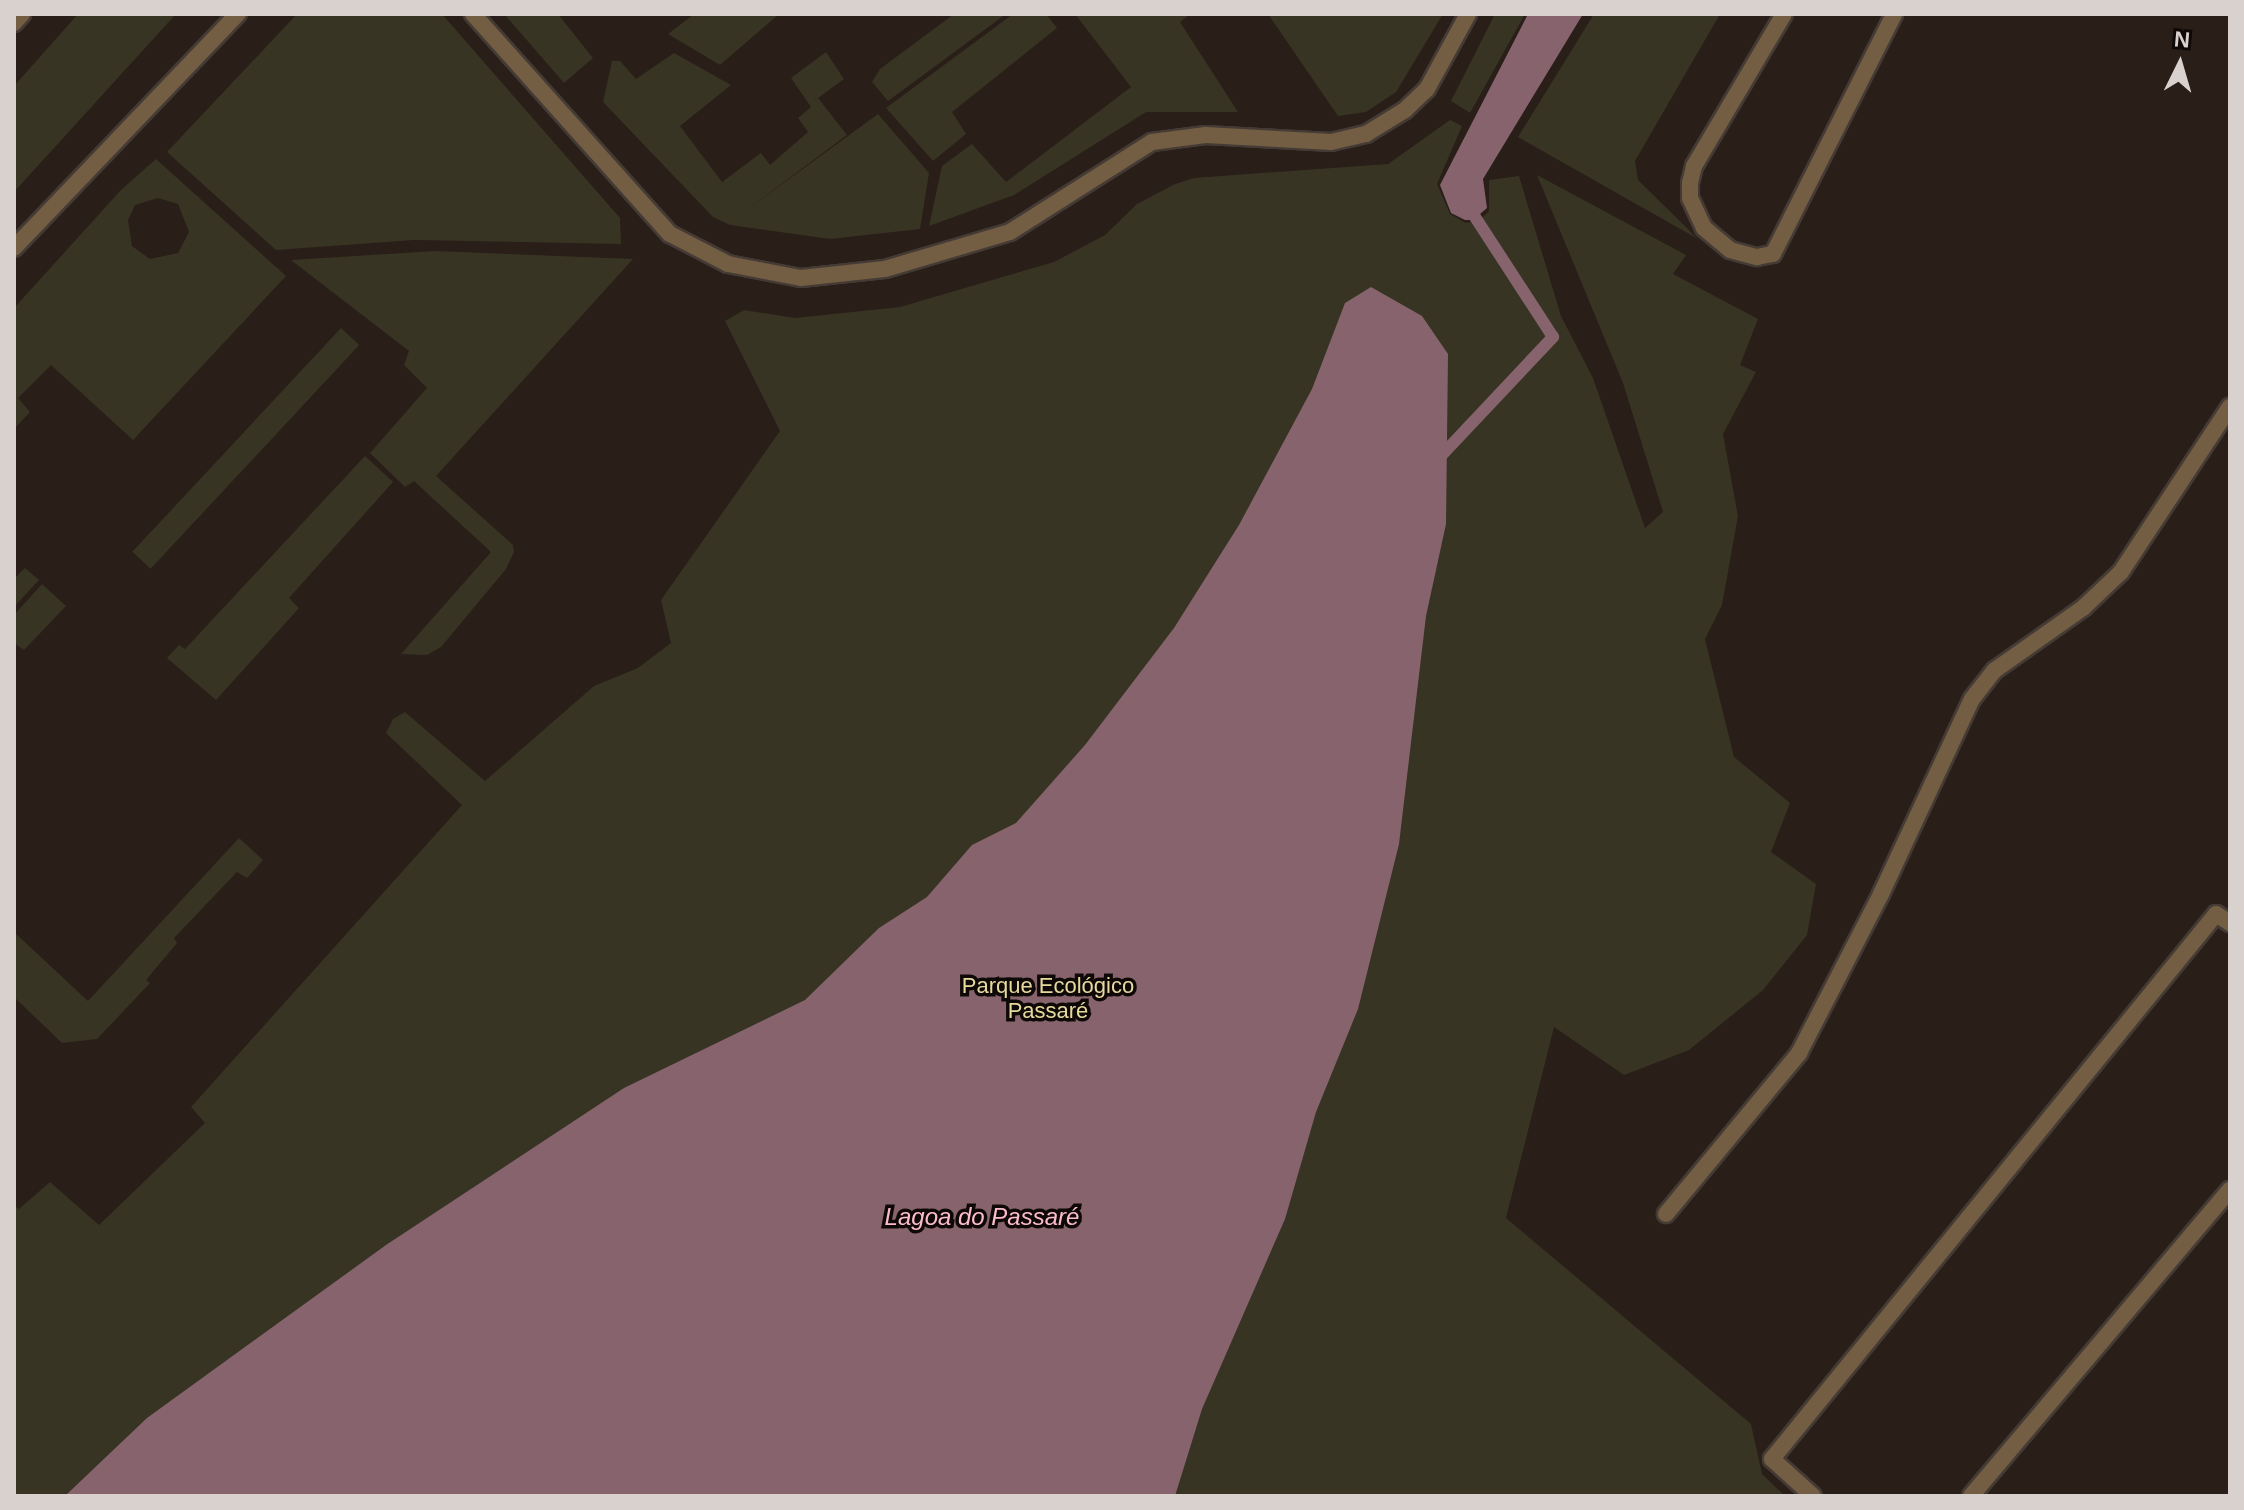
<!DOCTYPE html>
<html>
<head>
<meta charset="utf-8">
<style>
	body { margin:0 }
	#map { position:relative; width:2244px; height:1510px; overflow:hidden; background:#291e18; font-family:Helvetica,sans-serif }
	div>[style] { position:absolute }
	.green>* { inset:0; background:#373423; transform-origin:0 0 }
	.water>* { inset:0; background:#87646d }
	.stream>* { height:12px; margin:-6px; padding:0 6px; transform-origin:6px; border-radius:6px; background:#87646d }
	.roads { filter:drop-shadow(2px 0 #453b35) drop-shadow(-2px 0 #453b35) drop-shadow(0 2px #453b35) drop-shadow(0 -2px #453b35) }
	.service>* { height:16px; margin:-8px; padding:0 8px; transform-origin:8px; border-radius:8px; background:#735e44 }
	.minor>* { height:16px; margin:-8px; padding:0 8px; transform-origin:8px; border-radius:8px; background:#735e44 }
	span { translate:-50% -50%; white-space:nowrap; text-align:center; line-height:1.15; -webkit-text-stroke:7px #0e0907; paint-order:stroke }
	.park-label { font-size:22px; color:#e6d99e }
	.water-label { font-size:24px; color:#fcbccd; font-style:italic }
	.frame { position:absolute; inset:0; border:16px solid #d8d1cd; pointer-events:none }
	.north { position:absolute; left:2140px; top:24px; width:80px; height:80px; -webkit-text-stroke:6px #0e0907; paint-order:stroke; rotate:5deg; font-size:22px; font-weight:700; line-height:32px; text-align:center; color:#d8d1cd }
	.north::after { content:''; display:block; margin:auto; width:28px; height:36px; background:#d8d1cd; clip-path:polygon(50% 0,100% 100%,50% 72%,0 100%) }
</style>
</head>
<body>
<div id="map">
	<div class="green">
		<div style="clip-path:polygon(78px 14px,176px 14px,14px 192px,14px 86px)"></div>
		<div style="clip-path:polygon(297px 14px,442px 14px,620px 218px,621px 244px,414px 240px,276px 250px,167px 152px)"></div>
		<div style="clip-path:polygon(504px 14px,558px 14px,593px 58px,564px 83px)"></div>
		<div style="clip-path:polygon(694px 14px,779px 14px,720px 65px,668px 34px)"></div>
		<div style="clip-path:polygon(954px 14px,1006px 14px,888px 101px,872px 82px,880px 69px)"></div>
		<div style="clip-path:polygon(1013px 14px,1046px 14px,1057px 28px,952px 112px,966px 134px,933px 161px,886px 108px)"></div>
		<div style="clip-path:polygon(1075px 14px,1190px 14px,1180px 22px,1238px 112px,1146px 112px,1014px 195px,929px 226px,942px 166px,972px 144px,1006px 182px,1131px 87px)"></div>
		<div style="clip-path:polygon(1268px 14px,1443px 14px,1396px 92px,1366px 112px,1338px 116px)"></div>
		<div style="clip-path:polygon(1495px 14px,1525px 14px,1470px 113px,1451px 101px)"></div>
		<div style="clip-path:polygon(1594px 14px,1720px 14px,1635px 161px,1638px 180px,1698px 239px,1518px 137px)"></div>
		<div style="clip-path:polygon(826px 52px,844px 79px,818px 98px,847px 135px,744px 212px,878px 114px,929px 173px,920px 229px,830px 239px,730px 225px,713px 217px,603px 102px,612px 61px,620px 61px,636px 79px,674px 53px,731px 85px,680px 126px,722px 182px,761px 153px,770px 165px,808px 132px,798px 118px,811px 107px,791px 78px)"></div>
		<div style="clip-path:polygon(1450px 120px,1462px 126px,1437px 184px,1450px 214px,1466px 223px,1480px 220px,1489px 211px,1489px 180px,1519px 176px,1561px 316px,1593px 378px,1645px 528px,1663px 512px,1623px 383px,1537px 175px,1686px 255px,1673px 274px,1758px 319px,1740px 365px,1756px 372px,1723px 434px,1738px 516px,1722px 605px,1705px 639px,1734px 757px,1790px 803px,1771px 852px,1816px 884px,1807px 935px,1763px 990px,1689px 1050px,1624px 1075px,1554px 1027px,1506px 1218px,1751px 1424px,1762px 1474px,1785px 1496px,14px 1496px,14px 1206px,19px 1209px,50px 1182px,99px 1225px,205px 1123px,191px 1107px,462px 805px,386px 733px,393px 719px,405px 712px,485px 781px,594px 686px,638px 668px,671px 643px,661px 600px,780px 431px,725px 321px,744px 310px,795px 318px,900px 307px,1054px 262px,1105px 235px,1137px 204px,1175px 184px,1194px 178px,1388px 164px)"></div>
		<div style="clip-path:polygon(evenodd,156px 159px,286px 276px,133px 440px,51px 365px,18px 398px,30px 412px,14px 429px,14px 308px,121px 190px,156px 159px,158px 198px,178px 204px,189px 232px,178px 253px,150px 259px,132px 246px,128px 220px,135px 205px,158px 198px)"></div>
		<div style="clip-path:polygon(435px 251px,633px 259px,436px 476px,513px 545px,514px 552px,506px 569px,441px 647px,427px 655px,401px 654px,491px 552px,414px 481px,405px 487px,370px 453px,427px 388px,404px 365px,409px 351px,291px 260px)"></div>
		<div style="left:341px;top:328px;width:25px;height:306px;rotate:43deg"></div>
		<div style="clip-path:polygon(365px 456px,393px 482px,289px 598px,299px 608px,216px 700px,167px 658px,179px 645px,185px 649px)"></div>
		<div style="clip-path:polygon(25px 568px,39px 580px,14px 607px,14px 579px)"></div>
		<div style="clip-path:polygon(42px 584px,66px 606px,24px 650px,14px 643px,14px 615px)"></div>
		<div style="clip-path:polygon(239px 838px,263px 860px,247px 878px,237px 872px,174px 938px,177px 943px,146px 980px,150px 983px,97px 1039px,62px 1043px,14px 997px,14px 932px,88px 1001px)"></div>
	</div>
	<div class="water">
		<div style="clip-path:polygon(1528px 14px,1583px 14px,1483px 179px,1487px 208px,1473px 220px,1465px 220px,1451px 213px,1440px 185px)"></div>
		<div style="clip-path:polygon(1371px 287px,1422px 316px,1448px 354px,1446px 524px,1426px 616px,1399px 844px,1358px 1009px,1316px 1112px,1285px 1219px,1202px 1409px,1175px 1496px,65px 1496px,147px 1418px,386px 1245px,624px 1088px,805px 1000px,879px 928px,927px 897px,972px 845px,1016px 823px,1085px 745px,1174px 628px,1239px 525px,1312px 389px,1345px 303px)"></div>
	</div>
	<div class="stream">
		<div style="left:1440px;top:457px;width:165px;rotate:-46.7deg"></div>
		<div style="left:1553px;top:337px;width:156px;rotate:-123deg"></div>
	</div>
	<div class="roads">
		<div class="service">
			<div style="left:473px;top:14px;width:295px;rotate:48.2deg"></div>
			<div style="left:670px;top:234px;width:65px;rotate:27.3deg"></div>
			<div style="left:728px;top:264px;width:74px;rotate:10.9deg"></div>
			<div style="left:801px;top:278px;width:84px;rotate:-6.1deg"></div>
			<div style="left:885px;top:269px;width:130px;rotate:-16.5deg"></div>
			<div style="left:1010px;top:232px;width:168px;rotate:-32.4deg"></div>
			<div style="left:1152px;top:142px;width:54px;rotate:-7.4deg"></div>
			<div style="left:1206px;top:135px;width:125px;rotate:3.2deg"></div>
			<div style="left:1331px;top:142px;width:36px;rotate:-13deg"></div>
			<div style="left:1366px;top:134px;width:46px;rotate:-31.6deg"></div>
			<div style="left:1405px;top:110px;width:30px;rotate:-44deg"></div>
			<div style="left:1427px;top:89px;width:85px;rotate:-61.3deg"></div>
			<div style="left:1784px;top:14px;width:177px;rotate:120.6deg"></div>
			<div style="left:1694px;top:166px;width:17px;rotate:103deg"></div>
			<div style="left:1690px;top:183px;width:15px;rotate:90deg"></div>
			<div style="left:1690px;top:198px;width:33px;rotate:65deg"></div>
			<div style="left:1704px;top:228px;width:34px;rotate:40deg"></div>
			<div style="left:1730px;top:250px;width:28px;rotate:15deg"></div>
			<div style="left:1757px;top:257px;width:16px;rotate:-11deg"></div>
			<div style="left:1773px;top:254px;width:269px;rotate:-63.2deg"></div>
			<div style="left:14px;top:23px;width:12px;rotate:-48deg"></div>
			<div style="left:14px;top:248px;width:324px;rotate:-46.3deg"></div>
			<div style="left:1666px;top:1214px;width:209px;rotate:-50.4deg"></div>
			<div style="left:1799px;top:1053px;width:179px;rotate:-62.7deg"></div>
			<div style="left:1881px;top:894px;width:215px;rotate:-65deg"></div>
			<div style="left:1972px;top:699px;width:37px;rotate:-52deg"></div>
			<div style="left:1995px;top:670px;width:108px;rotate:-35.2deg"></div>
			<div style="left:2083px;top:608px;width:52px;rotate:-43.5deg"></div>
			<div style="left:2121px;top:572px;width:198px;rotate:-56.6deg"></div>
			<div style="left:1772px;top:1459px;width:703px;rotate:-50.83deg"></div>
			<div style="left:2216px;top:914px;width:17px;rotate:33deg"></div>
		</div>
		<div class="minor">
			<div style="left:1772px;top:1459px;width:55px;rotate:42.1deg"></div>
			<div style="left:1971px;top:1496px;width:401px;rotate:-49.8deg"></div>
		</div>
	</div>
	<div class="park-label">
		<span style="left:1048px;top:998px">Parque Ecológico<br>Passaré</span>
	</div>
	<div class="water-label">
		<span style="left:982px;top:1217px">Lagoa do Passaré</span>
	</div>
	<div class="frame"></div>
	<div class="north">N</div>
</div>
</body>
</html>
